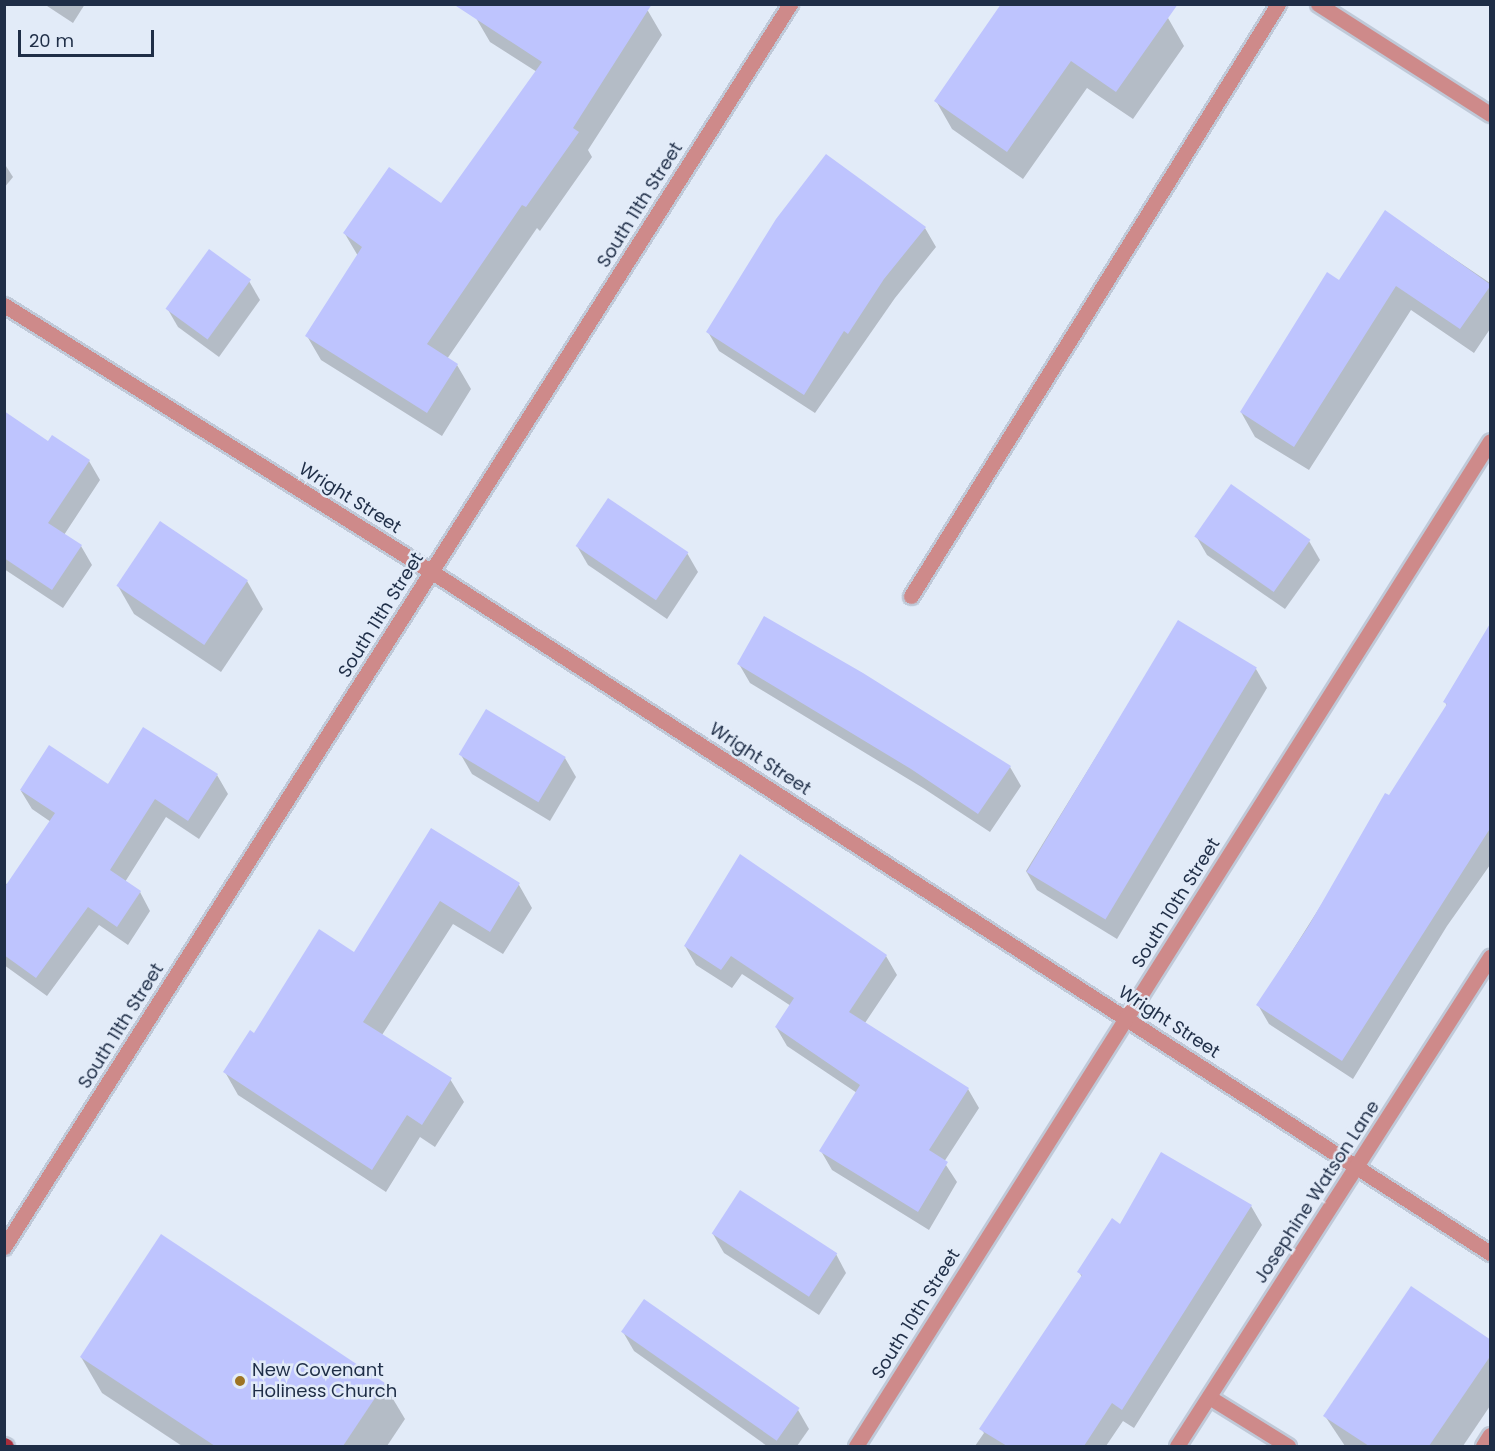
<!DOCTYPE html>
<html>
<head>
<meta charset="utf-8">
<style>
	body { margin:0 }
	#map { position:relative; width:1495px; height:1451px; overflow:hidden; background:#e2ebf8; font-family:Poppins,sans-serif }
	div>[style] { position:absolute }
	.shadow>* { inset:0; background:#0003 }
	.building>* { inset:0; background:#bec4fe; transform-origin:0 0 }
	.roads { filter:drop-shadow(2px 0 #bfc9d8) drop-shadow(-2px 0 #bfc9d8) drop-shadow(0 2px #bfc9d8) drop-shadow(0 -2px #bfc9d8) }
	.service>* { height:15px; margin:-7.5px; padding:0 7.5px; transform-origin:7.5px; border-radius:7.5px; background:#ce8a8a }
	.minor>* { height:15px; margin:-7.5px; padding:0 7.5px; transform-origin:7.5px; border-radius:7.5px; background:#ce8a8a }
	.primary>* { height:15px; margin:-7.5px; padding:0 7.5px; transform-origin:7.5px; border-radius:7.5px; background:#a82e3b }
	.dots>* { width:16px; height:16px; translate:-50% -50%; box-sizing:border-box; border:3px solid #e2ebf8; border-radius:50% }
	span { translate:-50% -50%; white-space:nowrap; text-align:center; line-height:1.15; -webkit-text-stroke:5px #e2ebf8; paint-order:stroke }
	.street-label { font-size:18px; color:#1f2e47 }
	.poi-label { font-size:18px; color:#1f2e47 }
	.left { translate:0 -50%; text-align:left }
	.frame { position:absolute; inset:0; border:6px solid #1f2e47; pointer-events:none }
	.scale { position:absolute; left:18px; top:30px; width:136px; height:27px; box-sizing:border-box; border:3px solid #1f2e47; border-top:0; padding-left:8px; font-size:18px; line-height:21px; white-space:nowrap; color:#1f2e47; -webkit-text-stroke:4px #e2ebf8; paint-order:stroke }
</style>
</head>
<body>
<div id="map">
	<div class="shadow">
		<div style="clip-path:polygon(44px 4px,85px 4px,73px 23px)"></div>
		<div style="clip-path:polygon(648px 11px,662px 35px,588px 150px,592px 157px,540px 231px,537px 228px,447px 359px,457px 365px,471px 389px,442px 436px,321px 360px,307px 336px,358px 256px,345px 234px,442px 205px,537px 72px,490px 42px,476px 18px)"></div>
		<div style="clip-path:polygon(1168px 18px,1184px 46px,1133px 119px,1087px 88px,1023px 179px,952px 129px,936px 101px)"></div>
		<div style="clip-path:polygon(4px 163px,13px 177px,4px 188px)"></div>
		<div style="clip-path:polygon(1385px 212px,1490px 283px,1490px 329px,1474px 353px,1411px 310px,1309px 470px,1255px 437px,1241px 412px,1339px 282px)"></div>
		<div style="clip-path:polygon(925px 228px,936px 247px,895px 298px,815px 413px,719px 351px,708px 332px)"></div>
		<div style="clip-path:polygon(249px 281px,260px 300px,219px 357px,178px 327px,167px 308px)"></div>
		<div style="clip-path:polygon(4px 413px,49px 443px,89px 461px,100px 480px,64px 535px,81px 546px,92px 565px,63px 608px,4px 569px)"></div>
		<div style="clip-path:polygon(608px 500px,687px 553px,698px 572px,667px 619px,588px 565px,577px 546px)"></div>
		<div style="clip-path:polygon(160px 523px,247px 581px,263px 609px,221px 672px,134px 614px,118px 586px)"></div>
		<div style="clip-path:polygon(1196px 536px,1309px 541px,1320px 560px,1285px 609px,1207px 555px)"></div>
		<div style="clip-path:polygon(1179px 622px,1256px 669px,1267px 688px,1117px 939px,1037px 890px,1026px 871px)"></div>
		<div style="clip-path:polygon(1490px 625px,1490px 865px,1447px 926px,1353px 1079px,1269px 1024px,1258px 1005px,1447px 706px,1445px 702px)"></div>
		<div style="clip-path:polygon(739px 664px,1010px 767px,1021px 786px,990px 832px,923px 788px,750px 683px)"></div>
		<div style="clip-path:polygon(461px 755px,565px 758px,576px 777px,550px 821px,472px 774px)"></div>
		<div style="clip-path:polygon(217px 775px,228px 794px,199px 839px,166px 817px,125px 882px,140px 892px,150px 911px,128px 945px,99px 925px,47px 996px,4px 965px,4px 882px,8px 885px,51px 822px,32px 809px,21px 791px)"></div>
		<div style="clip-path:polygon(431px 830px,519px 885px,532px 908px,503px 954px,453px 924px,382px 1035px,450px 1079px,464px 1102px,435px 1147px,420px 1137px,386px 1192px,238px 1095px,225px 1072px,255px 1035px,355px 954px)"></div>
		<div style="clip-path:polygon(740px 856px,886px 956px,897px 975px,865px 1023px,968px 1089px,979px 1108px,944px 1162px,957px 1182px,929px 1230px,832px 1170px,821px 1151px,857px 1093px,787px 1046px,776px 1027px,791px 1006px,742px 974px,732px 988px,696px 965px,685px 946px)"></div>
		<div style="clip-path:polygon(1251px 1206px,1262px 1225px,1134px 1428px,1123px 1421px,1106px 1446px,975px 1446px,984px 1433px,981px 1429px,1082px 1277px,1079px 1272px,1121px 1226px)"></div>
		<div style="clip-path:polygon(713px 1234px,836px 1254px,846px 1273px,819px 1315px,724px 1253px)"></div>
		<div style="clip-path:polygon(623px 1332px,798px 1410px,809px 1429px,797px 1446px,767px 1446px,634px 1351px)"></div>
		<div style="clip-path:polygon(1490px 1342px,1490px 1406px,1463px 1446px,1345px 1446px,1325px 1416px)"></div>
		<div style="clip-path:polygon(81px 1357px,384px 1384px,405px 1419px,387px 1446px,182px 1446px,102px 1393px)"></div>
	</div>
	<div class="building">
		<div style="clip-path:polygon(453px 4px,652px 4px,573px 128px,579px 132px,526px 207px,522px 205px,427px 344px,458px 364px,427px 413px,305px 336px,362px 247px,343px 233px,389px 167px,441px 203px,542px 62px)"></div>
		<div style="clip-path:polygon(1001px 4px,1178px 4px,1116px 92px,1071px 61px,1007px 152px,934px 101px)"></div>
		<div style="clip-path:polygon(826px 154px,926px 227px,884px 279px,848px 334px,844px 331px,804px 395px,706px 332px,776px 219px)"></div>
		<div style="clip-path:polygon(1385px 210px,1491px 285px,1460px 329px,1396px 286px,1294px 447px,1240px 412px,1327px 272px,1339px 280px)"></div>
		<div style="left:209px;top:249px;width:52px;height:74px;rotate:36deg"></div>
		<div style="clip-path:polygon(4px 411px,48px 441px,52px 435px,90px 460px,48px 523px,82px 545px,52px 590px,4px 558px)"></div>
		<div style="left:1231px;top:484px;width:97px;height:64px;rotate:35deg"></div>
		<div style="left:608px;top:498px;width:97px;height:58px;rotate:34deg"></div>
		<div style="left:160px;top:521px;width:106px;height:78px;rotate:34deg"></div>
		<div style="clip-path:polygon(764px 616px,863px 673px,1011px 766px,978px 814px,911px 769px,737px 664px)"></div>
		<div style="left:1178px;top:620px;width:92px;height:294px;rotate:31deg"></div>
		<div style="clip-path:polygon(1491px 622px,1491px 827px,1342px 1061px,1256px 1005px,1308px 927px,1385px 793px,1389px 795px,1447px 704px,1443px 702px)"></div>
		<div style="left:486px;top:709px;width:93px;height:53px;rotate:31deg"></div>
		<div style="clip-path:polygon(143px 727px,218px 774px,188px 821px,155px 799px,110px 870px,141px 891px,117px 927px,88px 907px,36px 978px,4px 955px,4px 888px,55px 813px,20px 790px,49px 745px,108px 784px)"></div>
		<div style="clip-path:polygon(431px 828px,520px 883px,490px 932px,440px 901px,363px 1022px,452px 1078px,422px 1125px,407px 1115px,372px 1170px,223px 1072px,250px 1030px,254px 1033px,319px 929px,354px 952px)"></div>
		<div style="clip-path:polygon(740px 854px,887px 955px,849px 1012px,969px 1088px,929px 1150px,948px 1162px,918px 1212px,819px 1151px,860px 1085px,775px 1027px,794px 998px,731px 956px,721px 970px,684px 946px)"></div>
		<div style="clip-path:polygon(1161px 1152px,1252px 1205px,1122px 1410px,1112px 1403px,1084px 1446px,1007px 1446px,979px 1429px,1082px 1275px,1077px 1272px,1112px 1218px,1120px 1224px)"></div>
		<div style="left:740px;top:1190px;width:116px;height:52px;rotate:33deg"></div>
		<div style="clip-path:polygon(161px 1234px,385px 1383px,343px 1446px,215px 1446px,80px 1357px)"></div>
		<div style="clip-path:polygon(1411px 1286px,1491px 1340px,1491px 1355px,1429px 1446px,1369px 1446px,1323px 1416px)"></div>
		<div style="left:644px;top:1299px;width:190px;height:40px;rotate:35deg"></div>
	</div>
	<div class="roads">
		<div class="service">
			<div style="left:911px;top:596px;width:697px;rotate:-58.2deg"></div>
		</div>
		<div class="minor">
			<div style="left:1318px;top:4px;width:204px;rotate:32.6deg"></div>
			<div style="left:4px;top:305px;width:504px;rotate:31.96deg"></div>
			<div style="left:432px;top:572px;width:1258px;rotate:32.77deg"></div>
			<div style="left:4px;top:1247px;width:1471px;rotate:-57.69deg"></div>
			<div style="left:1209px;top:1397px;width:93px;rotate:31.8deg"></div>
			<div style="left:856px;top:1446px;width:1188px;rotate:-57.75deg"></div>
			<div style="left:1177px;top:1446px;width:581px;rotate:-57.38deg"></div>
			<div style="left:1483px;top:1446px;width:13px;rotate:-58deg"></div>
		</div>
		<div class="primary">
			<div style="left:4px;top:1445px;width:2px;rotate:27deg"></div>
		</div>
	</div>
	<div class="dots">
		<div style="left:240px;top:1381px;background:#9e7423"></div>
	</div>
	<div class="street-label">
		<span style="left:640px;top:205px;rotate:-58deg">South 11th Street</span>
		<span style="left:350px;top:498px;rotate:32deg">Wright Street</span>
		<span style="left:381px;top:615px;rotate:-58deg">South 11th Street</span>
		<span style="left:760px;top:759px;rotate:33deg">Wright Street</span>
		<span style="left:1176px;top:903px;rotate:-58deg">South 10th Street</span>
		<span style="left:1169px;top:1022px;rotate:33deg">Wright Street</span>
		<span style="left:121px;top:1026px;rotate:-58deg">South 11th Street</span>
		<span style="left:1317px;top:1192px;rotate:-57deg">Josephine Watson Lane</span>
		<span style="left:916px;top:1314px;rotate:-58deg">South 10th Street</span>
	</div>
	<div class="poi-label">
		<span class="left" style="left:252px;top:1381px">New Covenant<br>Holiness Church</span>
	</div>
	<div class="frame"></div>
	<div class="scale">20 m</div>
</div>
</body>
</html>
